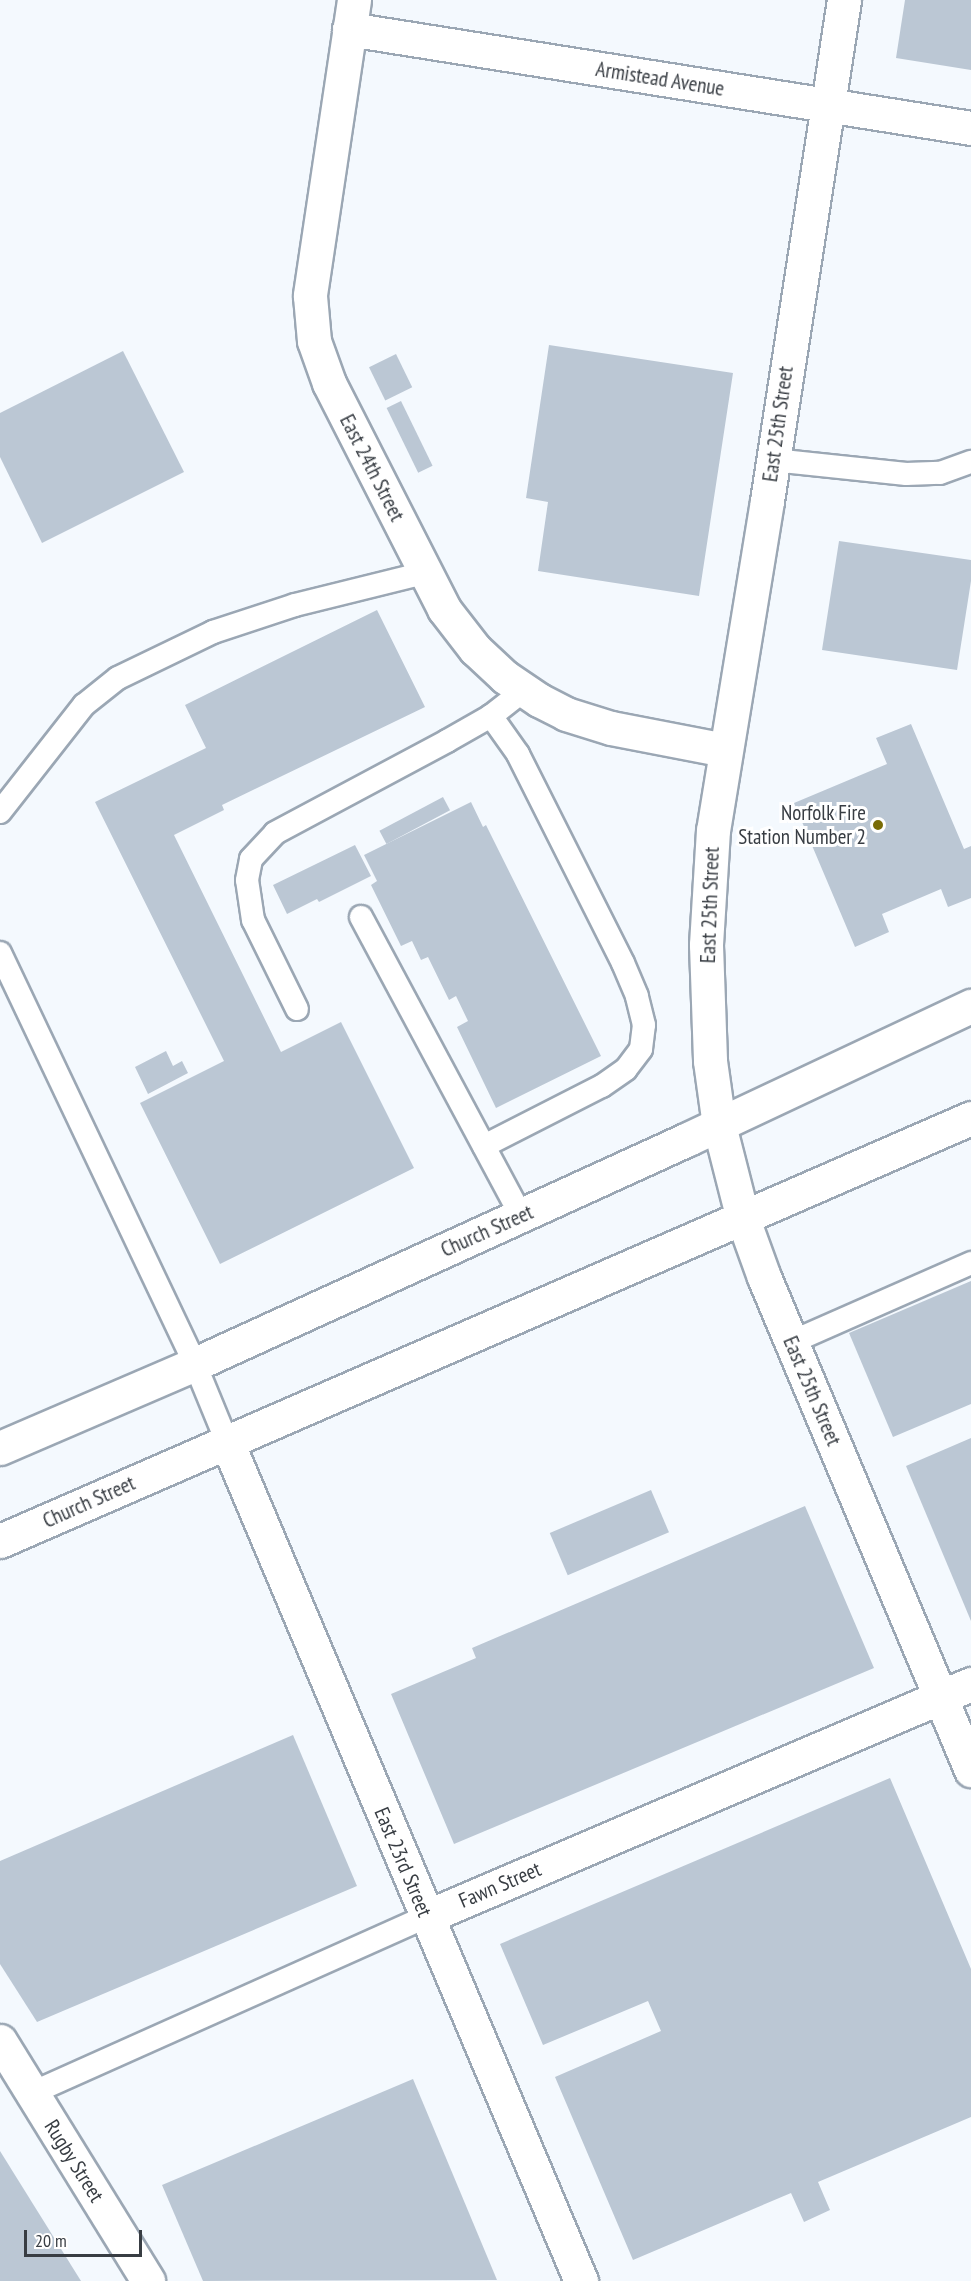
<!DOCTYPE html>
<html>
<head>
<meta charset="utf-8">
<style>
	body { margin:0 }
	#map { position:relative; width:971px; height:2281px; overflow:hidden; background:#f4f9fe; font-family:"PT Sans Narrow",sans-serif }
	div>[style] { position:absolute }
	.building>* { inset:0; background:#bbc7d4; transform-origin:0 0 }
	.roads { filter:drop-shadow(2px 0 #9ba7b4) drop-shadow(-2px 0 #9ba7b4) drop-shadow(0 2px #9ba7b4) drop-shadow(0 -2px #9ba7b4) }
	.service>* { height:22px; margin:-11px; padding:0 11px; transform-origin:11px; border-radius:11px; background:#fff }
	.minor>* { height:33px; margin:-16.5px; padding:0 16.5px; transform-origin:16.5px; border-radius:16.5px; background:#fff }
	.secondary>* { height:33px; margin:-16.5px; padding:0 16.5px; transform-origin:16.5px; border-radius:16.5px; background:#fff }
	.dots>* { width:16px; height:16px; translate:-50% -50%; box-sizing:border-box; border:3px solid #fff; border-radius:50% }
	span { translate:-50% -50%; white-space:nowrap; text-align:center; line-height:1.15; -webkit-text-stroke:6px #fff; paint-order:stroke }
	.street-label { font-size:21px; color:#383d43 }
	.poi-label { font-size:21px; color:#383d43 }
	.right { translate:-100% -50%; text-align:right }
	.scale { position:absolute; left:24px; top:2230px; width:118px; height:27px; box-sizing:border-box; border:3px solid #383d43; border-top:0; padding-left:8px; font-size:18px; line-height:21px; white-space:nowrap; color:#383d43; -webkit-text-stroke:4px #fff; paint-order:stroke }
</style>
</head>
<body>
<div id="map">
	<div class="building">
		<div style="clip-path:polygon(905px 0,971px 0,971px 70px,896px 58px)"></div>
		<div style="clip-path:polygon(549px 345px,733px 373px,699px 596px,538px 571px,548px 502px,526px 498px)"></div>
		<div style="clip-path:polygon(123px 351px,184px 472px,42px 543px,0 457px,0 413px)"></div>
		<div style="left:396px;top:354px;width:37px;height:30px;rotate:64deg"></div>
		<div style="left:401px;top:401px;width:72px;height:16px;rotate:64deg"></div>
		<div style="clip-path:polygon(839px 541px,971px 560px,971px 581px,957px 670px,822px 650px)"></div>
		<div style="clip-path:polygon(377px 610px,425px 707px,222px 805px,224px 810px,174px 835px,281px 1052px,341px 1022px,414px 1168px,220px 1264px,140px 1103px,224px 1061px,95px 802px,206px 748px,185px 705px)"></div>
		<div style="clip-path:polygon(911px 724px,964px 849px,971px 846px,971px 898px,948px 907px,941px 889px,882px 914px,889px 932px,855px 947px,794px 803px,887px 764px,876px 738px)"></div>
		<div style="left:443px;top:797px;width:15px;height:72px;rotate:62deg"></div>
		<div style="clip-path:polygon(471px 802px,483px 827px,486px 825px,601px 1056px,496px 1108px,457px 1027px,468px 1021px,456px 996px,449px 1000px,428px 957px,421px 960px,412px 941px,401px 946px,371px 885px,377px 881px,364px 855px)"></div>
		<div style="clip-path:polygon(355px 845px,371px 876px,319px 902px,317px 899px,287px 914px,273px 885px)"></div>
		<div style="clip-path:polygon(166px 1051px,173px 1066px,182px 1061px,188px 1073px,148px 1094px,135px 1067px)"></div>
		<div style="clip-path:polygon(971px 1281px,971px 1404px,893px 1437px,849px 1333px)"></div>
		<div style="clip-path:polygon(971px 1438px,971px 1621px,906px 1466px)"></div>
		<div style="left:651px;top:1490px;width:46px;height:110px;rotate:67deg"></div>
		<div style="clip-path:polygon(805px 1506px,874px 1668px,454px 1844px,391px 1694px,476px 1658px,472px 1648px)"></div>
		<div style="clip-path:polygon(293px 1735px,357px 1886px,37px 2022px,0 1964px,0 1861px)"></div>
		<div style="clip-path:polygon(890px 1778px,971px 1969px,971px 2117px,818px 2182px,830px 2210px,804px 2222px,791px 2193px,633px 2260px,555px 2077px,661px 2031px,648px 2001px,543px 2045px,500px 1944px)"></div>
		<div style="clip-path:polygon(413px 2079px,497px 2280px,203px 2281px,162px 2185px)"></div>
		<div style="clip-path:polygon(0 2151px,81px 2281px,0 2281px)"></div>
	</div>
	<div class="roads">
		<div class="service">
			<div style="left:773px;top:460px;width:134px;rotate:6deg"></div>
			<div style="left:906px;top:474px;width:34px;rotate:-2deg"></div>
			<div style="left:940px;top:473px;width:33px;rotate:-20deg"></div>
			<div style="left:0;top:812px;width:136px;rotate:-51.9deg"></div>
			<div style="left:84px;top:705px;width:43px;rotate:-38.5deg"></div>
			<div style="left:118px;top:678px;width:106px;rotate:-25.8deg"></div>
			<div style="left:213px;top:632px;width:86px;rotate:-18.2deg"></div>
			<div style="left:295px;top:605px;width:133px;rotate:-13.9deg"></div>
			<div style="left:361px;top:917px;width:338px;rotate:61.8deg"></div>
			<div style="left:0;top:953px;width:455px;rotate:64.6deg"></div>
			<div style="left:195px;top:1364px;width:84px;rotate:67.7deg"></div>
			<div style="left:297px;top:1009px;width:99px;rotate:-116.3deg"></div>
			<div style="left:253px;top:920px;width:40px;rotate:-98.5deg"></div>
			<div style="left:247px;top:880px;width:21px;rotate:-79deg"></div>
			<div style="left:251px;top:859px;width:35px;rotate:-47deg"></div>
			<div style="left:275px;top:833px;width:195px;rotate:-28.1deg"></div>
			<div style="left:447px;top:741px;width:51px;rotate:-29.6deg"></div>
			<div style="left:491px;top:716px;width:42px;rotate:-38.2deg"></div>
			<div style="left:484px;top:1146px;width:132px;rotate:-27deg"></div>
			<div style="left:602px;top:1086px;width:29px;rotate:-35deg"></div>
			<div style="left:626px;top:1069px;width:25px;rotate:-53deg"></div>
			<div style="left:641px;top:1049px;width:24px;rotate:-83deg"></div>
			<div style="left:644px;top:1025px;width:30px;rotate:-104deg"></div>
			<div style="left:637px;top:996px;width:36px;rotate:-113deg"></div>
			<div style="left:623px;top:963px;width:234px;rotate:-116.7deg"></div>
			<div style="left:518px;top:754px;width:47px;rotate:-125.4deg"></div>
			<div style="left:792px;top:1342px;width:196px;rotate:-23.8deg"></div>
			<div style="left:32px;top:2093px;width:432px;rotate:-24.1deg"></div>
		</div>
		<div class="minor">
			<div style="left:354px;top:0;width:299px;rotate:98.5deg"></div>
			<div style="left:310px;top:296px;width:45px;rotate:84.9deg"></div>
			<div style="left:314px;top:341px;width:45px;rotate:70.3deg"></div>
			<div style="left:329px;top:383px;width:254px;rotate:63deg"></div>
			<div style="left:444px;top:609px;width:51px;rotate:52.2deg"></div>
			<div style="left:475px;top:649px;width:41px;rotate:43deg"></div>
			<div style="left:505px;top:677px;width:41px;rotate:34.1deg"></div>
			<div style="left:539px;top:700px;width:30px;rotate:27deg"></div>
			<div style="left:566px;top:714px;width:47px;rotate:17.3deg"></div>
			<div style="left:611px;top:728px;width:116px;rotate:10.9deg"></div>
			<div style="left:844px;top:0;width:507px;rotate:98.74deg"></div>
			<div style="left:767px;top:501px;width:333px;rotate:99.3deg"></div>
			<div style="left:713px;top:830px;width:115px;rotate:93.5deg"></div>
			<div style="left:706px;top:945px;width:116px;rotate:88deg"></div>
			<div style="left:710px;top:1061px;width:65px;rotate:82deg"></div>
			<div style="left:719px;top:1125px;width:97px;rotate:75.7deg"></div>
			<div style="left:743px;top:1219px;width:62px;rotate:70.1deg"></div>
			<div style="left:764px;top:1277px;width:535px;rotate:67.22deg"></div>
			<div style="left:349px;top:29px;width:630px;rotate:9.04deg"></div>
			<div style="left:227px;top:1442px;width:911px;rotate:67.12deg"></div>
			<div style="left:426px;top:1917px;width:593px;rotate:-23.15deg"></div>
			<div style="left:0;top:2041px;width:282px;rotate:58.3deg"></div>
		</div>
		<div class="secondary">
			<div style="left:0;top:1448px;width:212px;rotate:-23.3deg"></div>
			<div style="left:195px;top:1364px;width:542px;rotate:-24.53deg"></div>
			<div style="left:688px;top:1139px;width:313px;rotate:-25.2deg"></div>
			<div style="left:0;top:1541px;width:1059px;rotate:-23.54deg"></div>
		</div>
	</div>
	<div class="dots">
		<div style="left:878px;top:825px;background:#796c06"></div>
	</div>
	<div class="street-label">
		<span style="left:660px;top:79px;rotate:9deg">Armistead Avenue</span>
		<span style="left:778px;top:424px;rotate:-82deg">East 25th Street</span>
		<span style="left:372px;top:468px;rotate:63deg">East 24th Street</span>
		<span style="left:710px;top:905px;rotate:-88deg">East 25th Street</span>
		<span style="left:487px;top:1231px;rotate:-24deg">Church Street</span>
		<span style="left:812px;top:1391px;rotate:67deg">East 25th Street</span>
		<span style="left:89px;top:1502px;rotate:-24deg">Church Street</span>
		<span style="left:403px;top:1862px;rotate:67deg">East 23rd Street</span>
		<span style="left:500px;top:1885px;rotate:-23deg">Fawn Street</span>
		<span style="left:74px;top:2161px;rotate:58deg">Rugby Street</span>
	</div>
	<div class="poi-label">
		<span class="right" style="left:866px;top:825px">Norfolk Fire<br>Station Number 2</span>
	</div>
	<div class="scale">20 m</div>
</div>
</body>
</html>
